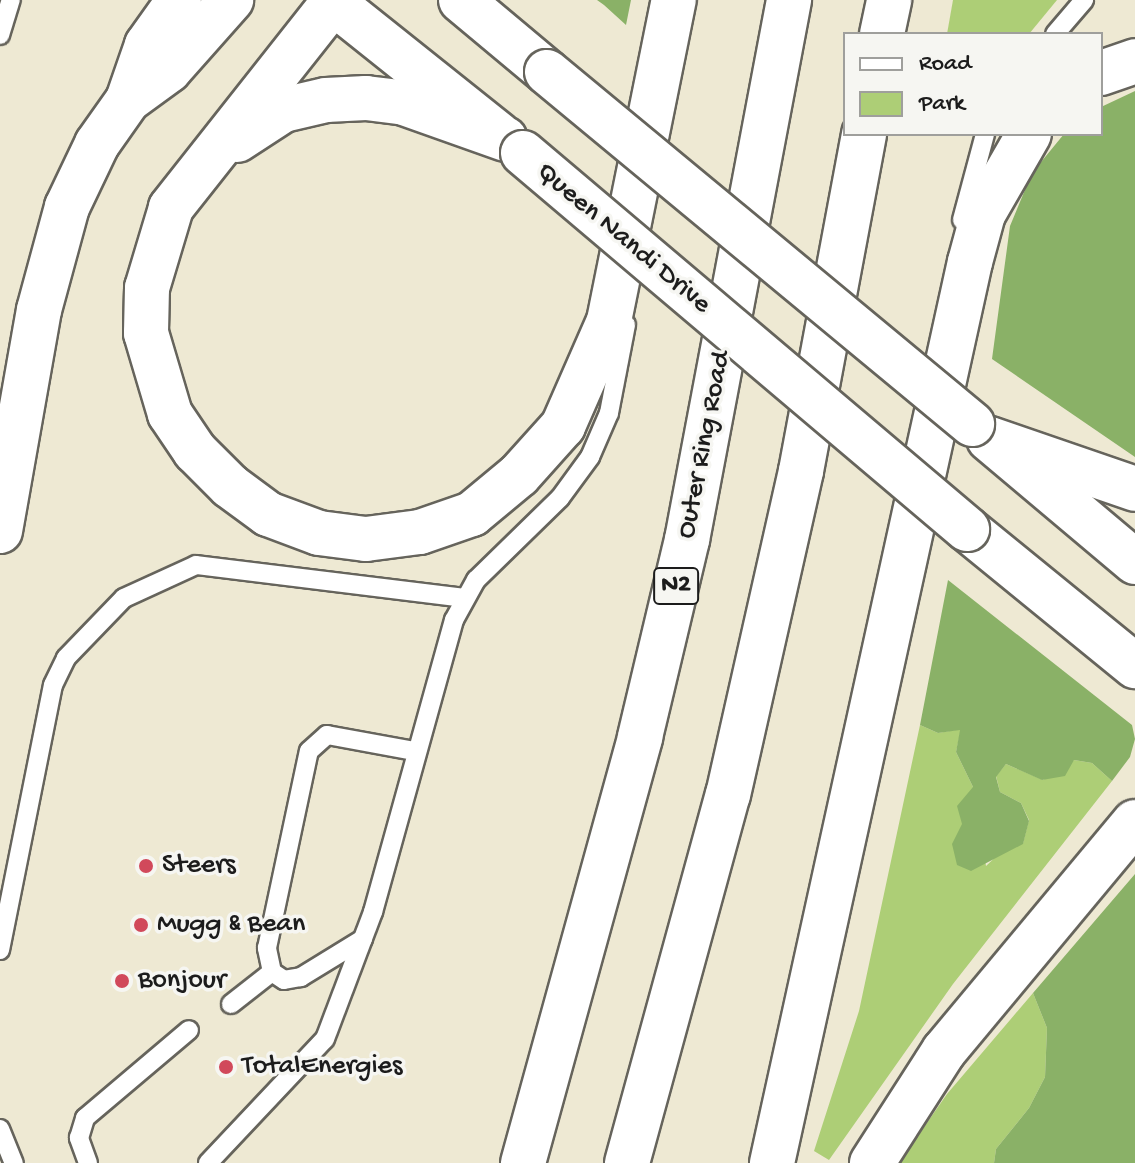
<!DOCTYPE html>
<html>
<head>
<meta charset="utf-8">
<style>
	body { margin:0 }
	#map { position:relative; width:1135px; height:1163px; overflow:hidden; background:#eee9d3; font-family:"Gochi Hand",sans-serif }
	div>[style] { position:absolute }
	.green>* { inset:0; background:#adce76 }
	.forest>* { inset:0; background:#8ab167 }
	.roads { filter:drop-shadow(2px 0 #66645c) drop-shadow(-2px 0 #66645c) drop-shadow(0 2px #66645c) drop-shadow(0 -2px #66645c) }
	.lane>* { height:18px; margin:-9px; padding:0 9px; transform-origin:9px; border-radius:9px; background:#fff }
	.secondary>* { height:44px; margin:-22px; padding:0 22px; transform-origin:22px; border-radius:22px; background:#fff }
	.highway>* { height:44px; margin:-22px; padding:0 22px; transform-origin:22px; border-radius:22px; background:#fff }
	.bridges { filter:drop-shadow(2px 0 #66645c) drop-shadow(-2px 0 #66645c) drop-shadow(0 2px #66645c) drop-shadow(0 -2px #66645c) }
	.secondary-bridge>* { height:44px; margin:-22px; padding:0 22px; transform-origin:22px; border-radius:22px; background:#fff }
	.dots>* { width:22px; height:22px; translate:-50% -50%; box-sizing:border-box; border:4px solid #f6f6f2; border-radius:50% }
	span { translate:-50% -50%; white-space:nowrap; text-align:center; line-height:1.15; -webkit-text-stroke:7px #f6f6f2; paint-order:stroke }
	.shield-label span { padding:2px 6px; background:#f6f6f2; border:2px solid; border-radius:6px; -webkit-text-stroke-width:0 }
	.shield-label { font-size:26px; color:#1c1c1c; font-weight:700 }
	.street-label { font-size:28px; color:#1c1c1c }
	.poi-label { font-size:28px; color:#1c1c1c }
	.left { translate:0 -50%; text-align:left }
	.legend { position:absolute; left:843px; top:32px; width:260px; height:104px; box-sizing:border-box; background:#f6f6f2; border:2px solid #9f9f9c; margin:0; padding:10px 14px; list-style:none; font-size:24px; color:#1c1c1c }
	.legend li { display:flex; align-items:center; gap:16px; height:40px }
	.legend b { width:40px; border:2px solid #9f9f9c }
</style>
</head>
<body>
<div id="map">
	<div class="green">
		<div style="clip-path:polygon(953px 0,1057px 0,1029px 34px,947px 34px)"></div>
		<div style="clip-path:polygon(920px 725px,938px 733px,961px 729px,956px 752px,973px 787px,986px 866px,1002px 851px,1023px 843px,1029px 820px,1021px 803px,1000px 792px,996px 776px,1006px 764px,1043px 780px,1074px 760px,1092px 763px,1112px 781px,953px 984px,829px 1160px,814px 1151px,859px 1011px)"></div>
		<div style="clip-path:polygon(1033px 993px,1047px 1028px,1045px 1077px,1029px 1108px,996px 1149px,994px 1163px,899px 1163px,947px 1094px)"></div>
	</div>
	<div class="forest">
		<div style="clip-path:polygon(597px 0,631px 0,626px 25px,604px 5px)"></div>
		<div style="clip-path:polygon(1135px 91px,1135px 457px,992px 359px,1010px 226px,1032px 173px,1064px 134px,1101px 134px,1101px 107px)"></div>
		<div style="clip-path:polygon(948px 580px,1132px 725px,1135px 739px,1130px 757px,1112px 781px,1092px 763px,1074px 760px,1065px 776px,1042px 780px,1006px 764px,996px 777px,1000px 792px,1021px 803px,1029px 821px,1023px 844px,971px 871px,957px 865px,952px 844px,962px 824px,957px 806px,973px 787px,956px 752px,960px 730px,938px 733px,920px 725px)"></div>
		<div style="clip-path:polygon(1135px 874px,1135px 1163px,994px 1163px,996px 1149px,1029px 1108px,1045px 1077px,1047px 1028px,1033px 993px)"></div>
	</div>
	<div class="roads">
		<div class="lane">
			<div style="left:1055px;top:34px;width:45px;rotate:-49.5deg"></div>
			<div style="left:0;top:35px;width:37px;rotate:-73deg"></div>
			<div style="left:962px;top:220px;width:89px;rotate:-75deg"></div>
			<div style="left:363px;top:939px;width:73px;rotate:148.5deg"></div>
			<div style="left:301px;top:977px;width:17px;rotate:170deg"></div>
			<div style="left:284px;top:980px;width:14px;rotate:-146deg"></div>
			<div style="left:272px;top:972px;width:25px;rotate:-102deg"></div>
			<div style="left:267px;top:948px;width:201px;rotate:-78deg"></div>
			<div style="left:309px;top:751px;width:24px;rotate:-42deg"></div>
			<div style="left:327px;top:735px;width:88px;rotate:10.4deg"></div>
			<div style="left:0;top:950px;width:270px;rotate:-78.7deg"></div>
			<div style="left:53px;top:685px;width:30px;rotate:-64deg"></div>
			<div style="left:66px;top:658px;width:83px;rotate:-46deg"></div>
			<div style="left:124px;top:598px;width:79px;rotate:-24.6deg"></div>
			<div style="left:196px;top:565px;width:270px;rotate:7deg"></div>
			<div style="left:231px;top:1004px;width:52px;rotate:-38deg"></div>
			<div style="left:0;top:1129px;width:37px;rotate:68deg"></div>
			<div style="left:88px;top:1163px;width:27px;rotate:-110deg"></div>
			<div style="left:79px;top:1138px;width:21px;rotate:-73deg"></div>
			<div style="left:85px;top:1118px;width:136px;rotate:-40.2deg"></div>
			<div style="left:208px;top:1163px;width:170px;rotate:-46.7deg"></div>
			<div style="left:325px;top:1039px;width:136px;rotate:-69.3deg"></div>
			<div style="left:373px;top:912px;width:303px;rotate:-74.5deg"></div>
			<div style="left:454px;top:620px;width:46px;rotate:-61.2deg"></div>
			<div style="left:476px;top:580px;width:117px;rotate:-44.3deg"></div>
			<div style="left:560px;top:498px;width:51px;rotate:-53.8deg"></div>
			<div style="left:590px;top:457px;width:48px;rotate:-66.6deg"></div>
			<div style="left:609px;top:413px;width:90px;rotate:-79.1deg"></div>
		</div>
		<div class="secondary">
			<div style="left:330px;top:0;width:216px;rotate:38.6deg"></div>
			<div style="left:461px;top:0;width:112px;rotate:39.9deg"></div>
			<div style="left:989px;top:439px;width:191px;rotate:40.1deg"></div>
			<div style="left:967px;top:529px;width:217px;rotate:39.2deg"></div>
		</div>
		<div class="highway">
			<div style="left:335px;top:0;width:265px;rotate:128.3deg"></div>
			<div style="left:171px;top:208px;width:84px;rotate:106.7deg"></div>
			<div style="left:147px;top:288px;width:45px;rotate:91.3deg"></div>
			<div style="left:146px;top:333px;width:84px;rotate:73.5deg"></div>
			<div style="left:170px;top:414px;width:45px;rotate:56deg"></div>
			<div style="left:195px;top:451px;width:49px;rotate:45deg"></div>
			<div style="left:230px;top:486px;width:47px;rotate:36.4deg"></div>
			<div style="left:268px;top:514px;width:54px;rotate:20.4deg"></div>
			<div style="left:319px;top:533px;width:47px;rotate:7.3deg"></div>
			<div style="left:366px;top:539px;width:54px;rotate:-7.4deg"></div>
			<div style="left:420px;top:532px;width:55px;rotate:-19.1deg"></div>
			<div style="left:472px;top:514px;width:61px;rotate:-39.7deg"></div>
			<div style="left:519px;top:475px;width:66px;rotate:-48.1deg"></div>
			<div style="left:563px;top:426px;width:115px;rotate:-66.3deg"></div>
			<div style="left:609px;top:321px;width:328px;rotate:-78.6deg"></div>
			<div style="left:882px;top:34px;width:35px;rotate:-78deg"></div>
			<div style="left:1101px;top:73px;width:36px;rotate:-19deg"></div>
			<div style="left:128px;top:100px;width:51px;rotate:-36.2deg"></div>
			<div style="left:169px;top:70px;width:94px;rotate:-48.5deg"></div>
			<div style="left:237px;top:140px;width:55px;rotate:-33.1deg"></div>
			<div style="left:283px;top:110px;width:44px;rotate:-13.1deg"></div>
			<div style="left:326px;top:100px;width:40px;rotate:-2.9deg"></div>
			<div style="left:366px;top:98px;width:38px;rotate:7deg"></div>
			<div style="left:404px;top:103px;width:107px;rotate:19.6deg"></div>
			<div style="left:990px;top:439px;width:153px;rotate:19deg"></div>
			<div style="left:0;top:531px;width:224px;rotate:-80deg"></div>
			<div style="left:39px;top:310px;width:107px;rotate:-74.8deg"></div>
			<div style="left:67px;top:207px;width:70px;rotate:-64.5deg"></div>
			<div style="left:97px;top:144px;width:54px;rotate:-54.8deg"></div>
			<div style="left:128px;top:100px;width:58px;rotate:-70.9deg"></div>
			<div style="left:147px;top:45px;width:55px;rotate:-54.6deg"></div>
			<div style="left:523px;top:1163px;width:442px;rotate:-74.6deg"></div>
			<div style="left:640px;top:737px;width:203px;rotate:-76.6deg"></div>
			<div style="left:687px;top:540px;width:550px;rotate:-79.3deg"></div>
			<div style="left:627px;top:1163px;width:382px;rotate:-74.7deg"></div>
			<div style="left:728px;top:795px;width:332px;rotate:-77.3deg"></div>
			<div style="left:801px;top:471px;width:343px;rotate:-79.4deg"></div>
			<div style="left:772px;top:1163px;width:922px;rotate:-77.61deg"></div>
			<div style="left:970px;top:262px;width:50px;rotate:-74.8deg"></div>
			<div style="left:983px;top:214px;width:92px;rotate:-60.1deg"></div>
			<div style="left:872px;top:1163px;width:133px;rotate:-57.3deg"></div>
			<div style="left:944px;top:1051px;width:298px;rotate:-50.2deg"></div>
		</div>
	</div>
	<div class="bridges">
		<div class="secondary-bridge">
			<div style="left:547px;top:72px;width:552px;rotate:39.63deg"></div>
			<div style="left:523px;top:153px;width:582px;rotate:40.26deg"></div>
		</div>
	</div>
	<div class="dots">
		<div style="left:146px;top:866px;background:#d1495b"></div>
		<div style="left:141px;top:925px;background:#d1495b"></div>
		<div style="left:122px;top:981px;background:#d1495b"></div>
		<div style="left:226px;top:1067px;background:#d1495b"></div>
	</div>
	<div class="shield-label">
		<span style="left:676px;top:586px">N2</span>
	</div>
	<div class="street-label">
		<span style="left:623px;top:239px;rotate:40deg">Queen Nandi Drive</span>
		<span style="left:705px;top:445px;rotate:-79deg">Outer Ring Road</span>
	</div>
	<div class="poi-label">
		<span class="left" style="left:162px;top:866px">Steers</span>
		<span class="left" style="left:157px;top:925px">Mugg &amp; Bean</span>
		<span class="left" style="left:138px;top:981px">Bonjour</span>
		<span class="left" style="left:242px;top:1067px">TotalEnergies</span>
	</div>
	<ul class="legend">
	<li><b style="height:10px;background:#fff"></b>Road</li>
	<li><b style="height:22px;background:#adce76"></b>Park</li>
	</ul>
</div>
</body>
</html>
